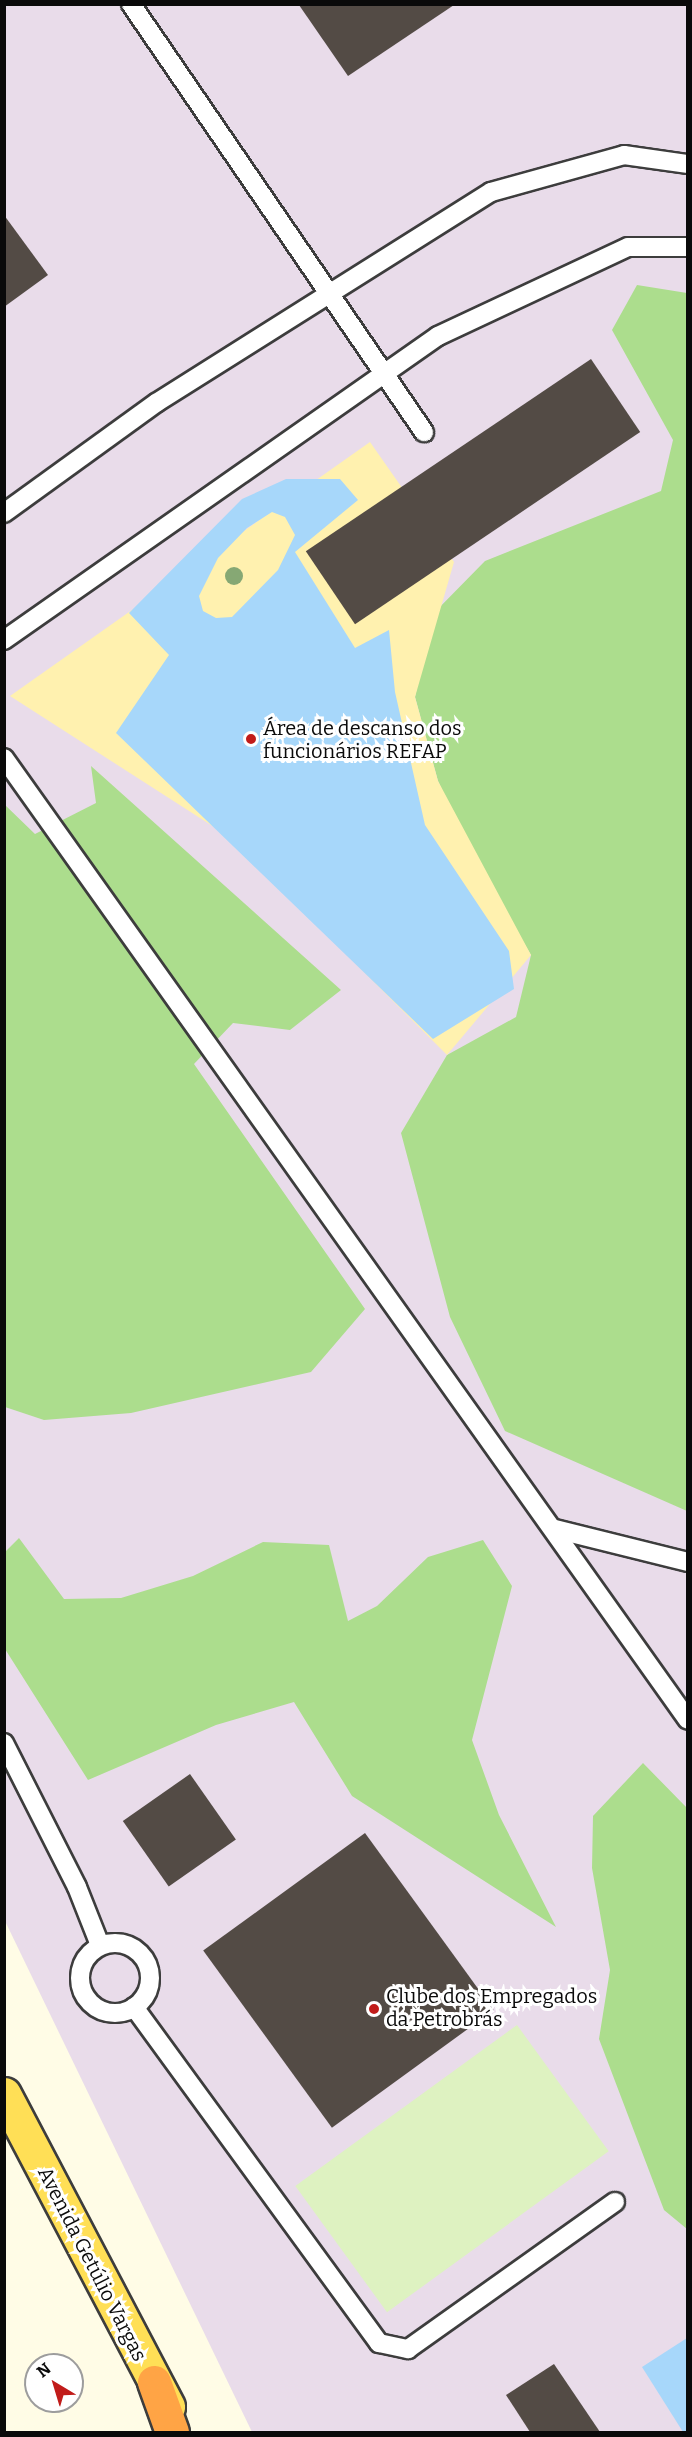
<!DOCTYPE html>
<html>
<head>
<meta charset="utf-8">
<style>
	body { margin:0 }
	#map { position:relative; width:692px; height:2437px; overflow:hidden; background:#fffce6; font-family:Bitter,serif }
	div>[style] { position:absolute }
	.industrial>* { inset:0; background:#e9dcea }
	.forest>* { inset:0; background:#acdd8d }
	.sand>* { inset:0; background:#fff1af }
	.pitch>* { inset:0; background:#def2c1; transform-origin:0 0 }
	.water>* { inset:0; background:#a7d7fa }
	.building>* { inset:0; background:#534b45; transform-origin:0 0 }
	.roads { filter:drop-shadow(2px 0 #3d3d3d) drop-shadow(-2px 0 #3d3d3d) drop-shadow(0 2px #3d3d3d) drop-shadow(0 -2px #3d3d3d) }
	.lane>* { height:18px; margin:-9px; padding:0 9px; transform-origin:9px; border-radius:9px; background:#fff }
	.lane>.ring { margin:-9px; padding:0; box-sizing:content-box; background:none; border:18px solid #fff; border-radius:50% }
	.primary>* { height:33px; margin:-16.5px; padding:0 16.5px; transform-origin:16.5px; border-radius:16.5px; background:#ffdf56 }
	.highway>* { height:33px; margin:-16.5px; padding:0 16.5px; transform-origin:16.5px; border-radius:16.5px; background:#ffa445 }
	.trees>* { width:18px; height:18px; margin:-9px; border-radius:50%; background:#86a874 }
	.dots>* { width:16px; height:16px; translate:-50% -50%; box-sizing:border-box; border:3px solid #fff; border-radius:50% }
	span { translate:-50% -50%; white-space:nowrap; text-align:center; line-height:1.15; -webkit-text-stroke:6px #fff; paint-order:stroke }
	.poi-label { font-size:20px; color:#0a0a0a }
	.left { translate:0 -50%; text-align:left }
	.street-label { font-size:20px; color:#0a0a0a }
	.frame { position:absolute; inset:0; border:6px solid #0a0a0a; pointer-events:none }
	.north { position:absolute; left:24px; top:2353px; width:60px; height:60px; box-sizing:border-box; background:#fff; border:2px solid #9d9d9d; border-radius:50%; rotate:322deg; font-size:16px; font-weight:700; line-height:24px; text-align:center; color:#0a0a0a }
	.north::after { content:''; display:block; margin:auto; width:21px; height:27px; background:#c11c1a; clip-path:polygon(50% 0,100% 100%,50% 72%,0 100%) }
</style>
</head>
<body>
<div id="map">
	<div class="industrial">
		<div style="clip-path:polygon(5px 5px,687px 5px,687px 2432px,252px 2432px,5px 1921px)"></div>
	</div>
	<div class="forest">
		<div style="clip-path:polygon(637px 285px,687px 293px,687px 1511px,505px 1431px,450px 1317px,401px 1133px,447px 1055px,516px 1017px,531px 955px,474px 859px,438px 781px,415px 697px,432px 615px,485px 561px,661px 491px,673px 440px,612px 330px)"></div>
		<div style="clip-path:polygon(91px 766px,341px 990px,290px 1030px,233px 1023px,194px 1064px,365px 1309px,311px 1372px,131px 1413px,44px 1420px,5px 1407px,4px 804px,35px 834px,96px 803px)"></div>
		<div style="clip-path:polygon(19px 1538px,64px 1599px,121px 1598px,193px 1576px,263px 1542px,329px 1545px,348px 1621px,377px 1606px,428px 1557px,483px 1540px,512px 1586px,472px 1740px,499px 1815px,556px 1927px,352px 1796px,294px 1702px,216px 1725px,88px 1780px,5px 1649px,5px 1552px)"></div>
		<div style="clip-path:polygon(643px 1763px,687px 1808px,687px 2229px,664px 2210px,599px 2039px,610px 1970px,592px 1868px,593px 1816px)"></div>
	</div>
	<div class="sand">
		<div style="clip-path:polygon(370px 442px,454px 562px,415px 697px,438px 781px,531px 955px,447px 1055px,228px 836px,10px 696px)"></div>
	</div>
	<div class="pitch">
		<div style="left:517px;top:2025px;width:156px;height:274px;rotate:54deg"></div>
	</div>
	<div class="water">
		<div style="clip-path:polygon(evenodd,286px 479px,340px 479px,358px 500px,295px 552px,355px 648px,389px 630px,395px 692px,425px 825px,509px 951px,514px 989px,433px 1039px,116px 733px,169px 655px,129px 613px,242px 499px,286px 479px,272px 512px,285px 517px,295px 535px,278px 570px,232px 617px,216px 618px,203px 611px,199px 596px,218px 558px,247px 528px,272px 512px)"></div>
		<div style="clip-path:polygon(687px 2338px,688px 2432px,683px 2432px,642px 2367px)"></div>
	</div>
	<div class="building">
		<div style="clip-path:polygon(299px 5px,454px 5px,348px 76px)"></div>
		<div style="clip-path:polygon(4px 215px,48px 275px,4px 307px)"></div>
		<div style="left:591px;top:359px;width:88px;height:344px;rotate:56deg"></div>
		<div style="left:190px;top:1774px;width:80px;height:82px;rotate:55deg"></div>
		<div style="left:365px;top:1833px;width:219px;height:200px;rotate:54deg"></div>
		<div style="clip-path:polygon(554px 2364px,600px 2432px,530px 2432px,506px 2395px)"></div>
	</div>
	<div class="roads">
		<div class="lane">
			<div style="left:131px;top:4px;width:519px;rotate:55.61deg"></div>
			<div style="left:4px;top:513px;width:188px;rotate:-35.9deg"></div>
			<div style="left:156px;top:403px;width:396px;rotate:-32.2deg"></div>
			<div style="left:491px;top:192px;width:138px;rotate:-15.5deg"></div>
			<div style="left:624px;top:155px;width:65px;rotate:8deg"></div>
			<div style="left:4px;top:640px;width:530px;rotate:-35.01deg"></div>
			<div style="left:438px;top:336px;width:210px;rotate:-25.1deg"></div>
			<div style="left:628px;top:247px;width:60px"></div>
			<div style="left:4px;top:758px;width:1180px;rotate:54.59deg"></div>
			<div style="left:555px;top:1529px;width:137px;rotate:13.9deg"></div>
			<div style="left:4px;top:1743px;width:161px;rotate:63.1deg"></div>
			<div style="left:77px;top:1887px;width:62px;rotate:68.4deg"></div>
			<div class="ring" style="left:80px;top:1943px;width:52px;height:52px"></div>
			<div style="left:134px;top:2007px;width:416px;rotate:53.9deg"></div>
			<div style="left:379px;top:2343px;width:30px;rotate:12deg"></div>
			<div style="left:408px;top:2349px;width:254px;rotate:-35.4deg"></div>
		</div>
		<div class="primary">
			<div style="left:4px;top:2094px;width:353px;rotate:62.3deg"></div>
		</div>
		<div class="highway">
			<div style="left:154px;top:2382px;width:53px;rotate:70.2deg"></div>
		</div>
	</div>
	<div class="trees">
		<div style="left:234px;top:576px"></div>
	</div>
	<div class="dots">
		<div style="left:251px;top:739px;background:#c11c1a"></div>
		<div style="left:374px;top:2009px;background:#c11c1a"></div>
	</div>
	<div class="poi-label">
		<span class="left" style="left:263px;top:740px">Área de descanso dos<br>funcionários REFAP</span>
		<span class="left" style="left:386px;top:2008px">Clube dos Empregados<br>da Petrobrás</span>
	</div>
	<div class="street-label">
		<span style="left:92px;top:2264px;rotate:63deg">Avenida Getúlio Vargas</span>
	</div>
	<div class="frame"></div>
	<div class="north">N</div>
</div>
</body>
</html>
